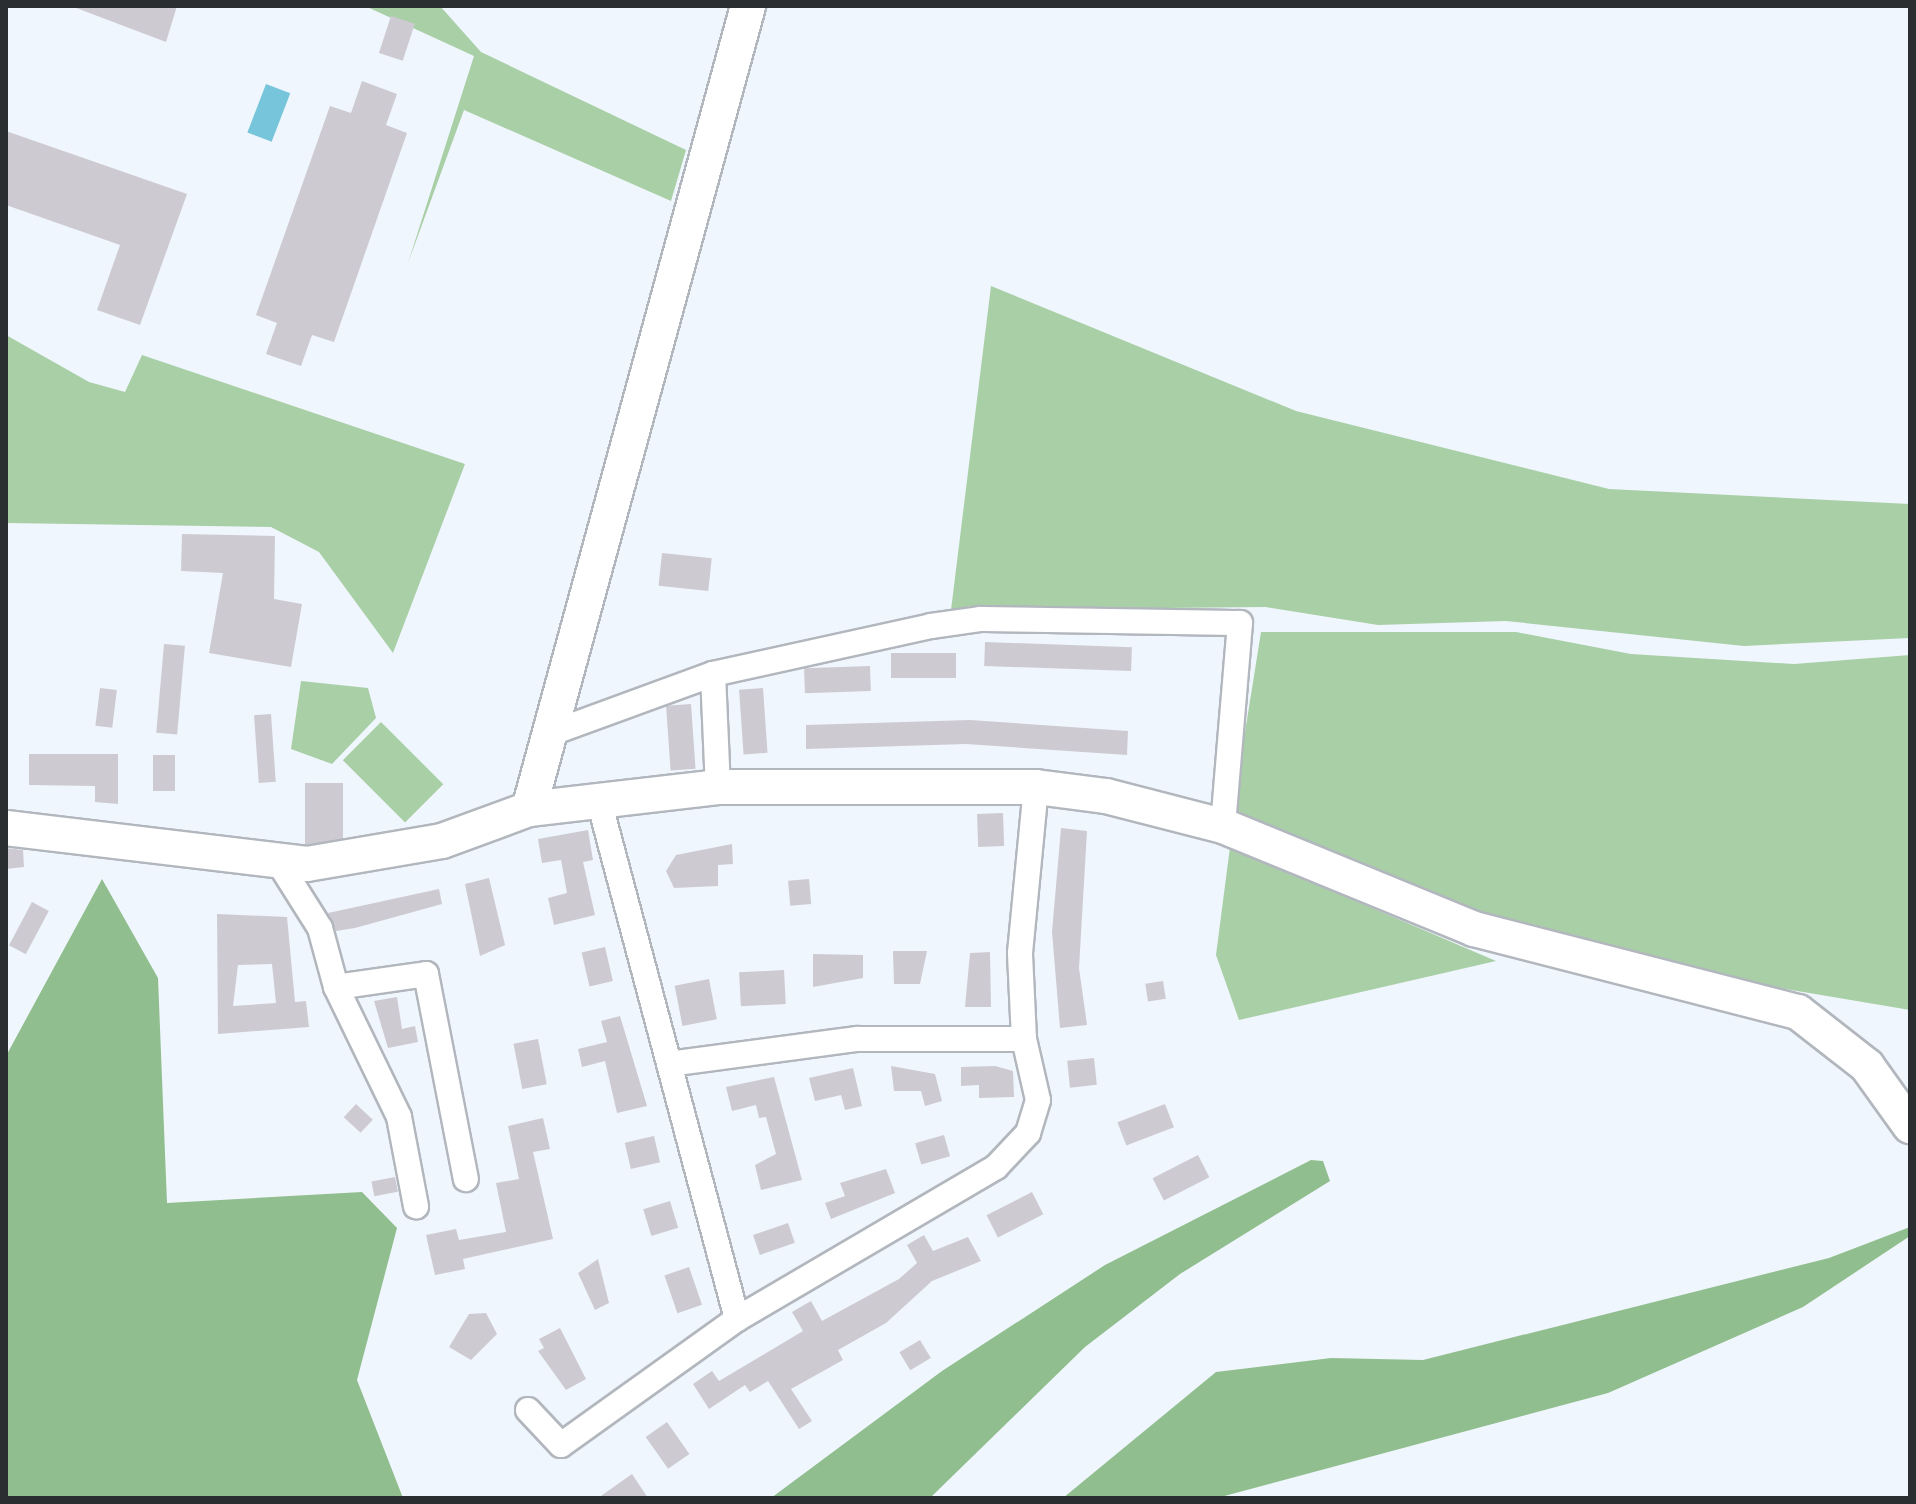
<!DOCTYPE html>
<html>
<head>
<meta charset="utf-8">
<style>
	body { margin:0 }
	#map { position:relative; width:1916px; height:1504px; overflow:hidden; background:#f0f6fd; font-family:"PT Sans Narrow",sans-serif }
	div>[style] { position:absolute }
	.green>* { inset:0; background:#a9cfa7; transform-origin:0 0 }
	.forest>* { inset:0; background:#90be8e }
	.water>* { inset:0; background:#76c5da; transform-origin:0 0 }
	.building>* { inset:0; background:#cecad2; transform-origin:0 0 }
	.roads { filter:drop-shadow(2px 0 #b2b7be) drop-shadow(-2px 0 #b2b7be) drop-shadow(0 2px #b2b7be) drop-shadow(0 -2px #b2b7be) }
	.street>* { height:24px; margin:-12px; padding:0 12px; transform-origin:12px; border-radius:12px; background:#fff }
	.secondary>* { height:34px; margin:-17px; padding:0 17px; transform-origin:17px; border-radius:17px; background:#fff }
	span { translate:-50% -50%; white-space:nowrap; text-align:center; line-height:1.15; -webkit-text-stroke:6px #fff; paint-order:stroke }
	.frame { position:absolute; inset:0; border:8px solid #2b2e30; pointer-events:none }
</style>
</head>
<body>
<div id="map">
	<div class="green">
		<div style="clip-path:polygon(365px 6px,440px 6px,481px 52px,686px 150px,671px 201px,464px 110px,408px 263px,474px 56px)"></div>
		<div style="clip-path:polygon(991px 286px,1296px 411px,1609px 489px,1910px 504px,1910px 638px,1744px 646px,1506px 621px,1378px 625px,1265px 607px,951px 610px)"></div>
		<div style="clip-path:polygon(6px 335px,89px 382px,125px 392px,142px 355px,465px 464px,393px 653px,319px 552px,271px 527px,6px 523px)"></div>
		<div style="clip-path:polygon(1261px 632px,1516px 632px,1631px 654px,1794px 664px,1910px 655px,1910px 1010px,1762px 985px,1431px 900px,1231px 820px)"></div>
		<div style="clip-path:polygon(301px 681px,368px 688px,376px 718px,332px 764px,291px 749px)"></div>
		<div style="left:381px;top:722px;width:88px;height:54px;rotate:45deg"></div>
		<div style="clip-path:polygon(1230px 847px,1496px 961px,1239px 1020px,1216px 955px)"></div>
	</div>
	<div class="forest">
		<div style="clip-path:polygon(102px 879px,158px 978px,167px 1203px,362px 1192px,397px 1228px,357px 1380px,403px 1498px,6px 1498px,6px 1056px)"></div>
		<div style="clip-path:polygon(1311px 1160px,1323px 1161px,1330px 1181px,1180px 1274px,1085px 1347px,930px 1498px,771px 1498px,942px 1371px,1105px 1265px)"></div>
		<div style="clip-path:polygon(1910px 1227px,1910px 1236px,1803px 1307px,1608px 1393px,1217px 1498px,1063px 1498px,1216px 1372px,1331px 1358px,1423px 1360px,1829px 1258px)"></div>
	</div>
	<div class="water">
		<div style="left:266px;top:84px;width:26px;height:52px;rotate:21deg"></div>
	</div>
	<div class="building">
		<div style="clip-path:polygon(71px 6px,177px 6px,166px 42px)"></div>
		<div style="left:391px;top:16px;width:25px;height:39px;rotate:18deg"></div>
		<div style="clip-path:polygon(362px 81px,397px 94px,386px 125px,407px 133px,334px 342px,312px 335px,301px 366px,266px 354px,277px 323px,256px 315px,330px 106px,351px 113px)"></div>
		<div style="clip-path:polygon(6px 131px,187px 194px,140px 325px,97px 310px,120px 245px,6px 205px)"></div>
		<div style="clip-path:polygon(182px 534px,275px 536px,274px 599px,302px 604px,291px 667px,209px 653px,223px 573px,181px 571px)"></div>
		<div style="left:662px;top:553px;width:50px;height:33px;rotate:6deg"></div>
		<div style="left:985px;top:642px;width:147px;height:24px;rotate:2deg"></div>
		<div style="left:164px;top:644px;width:21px;height:89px;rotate:5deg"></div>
		<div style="left:956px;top:653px;width:25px;height:65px;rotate:90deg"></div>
		<div style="left:870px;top:666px;width:25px;height:66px;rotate:88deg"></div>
		<div style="left:100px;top:688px;width:17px;height:38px;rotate:7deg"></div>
		<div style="left:763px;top:688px;width:65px;height:24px;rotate:86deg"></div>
		<div style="left:691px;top:704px;width:65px;height:25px;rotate:86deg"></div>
		<div style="left:271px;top:714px;width:68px;height:17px;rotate:86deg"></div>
		<div style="clip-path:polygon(970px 720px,1128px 731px,1127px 755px,966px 744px,806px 749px,806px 725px)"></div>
		<div style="clip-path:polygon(29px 754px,118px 754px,118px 804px,95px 802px,95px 786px,29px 785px)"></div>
		<div style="left:153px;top:755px;width:22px;height:36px"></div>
		<div style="left:305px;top:783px;width:38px;height:61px"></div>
		<div style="left:1003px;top:813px;width:33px;height:26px;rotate:88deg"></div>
		<div style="clip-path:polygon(1061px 828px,1087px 831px,1079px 968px,1087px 1025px,1060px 1028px,1052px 932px)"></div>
		<div style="clip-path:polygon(588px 830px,593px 860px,583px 862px,595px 915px,554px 925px,548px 898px,567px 893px,561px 860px,542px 863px,538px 839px)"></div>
		<div style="clip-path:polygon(732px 844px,733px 864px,718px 865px,718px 886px,674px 888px,666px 871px,676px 855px)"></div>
		<div style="clip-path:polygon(6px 848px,23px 850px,24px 867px,6px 869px)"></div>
		<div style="clip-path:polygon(489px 878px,505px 945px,480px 956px,465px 884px)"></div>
		<div style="left:809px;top:879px;width:25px;height:21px;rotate:85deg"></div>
		<div style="clip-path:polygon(439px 889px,442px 904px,355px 928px,336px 931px,328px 913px)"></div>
		<div style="left:32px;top:902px;width:19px;height:49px;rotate:28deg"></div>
		<div style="clip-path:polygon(evenodd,217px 914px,287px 917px,295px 1002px,306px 1001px,309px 1027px,218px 1034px,217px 914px,272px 964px,276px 1003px,233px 1006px,238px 965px,272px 964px)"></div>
		<div style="left:605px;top:947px;width:35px;height:24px;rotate:77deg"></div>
		<div style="clip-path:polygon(893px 951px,927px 951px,920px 984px,894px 984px)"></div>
		<div style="clip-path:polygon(990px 952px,991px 1007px,965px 1007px,970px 953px)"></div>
		<div style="clip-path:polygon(813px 954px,863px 955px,863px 978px,813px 987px)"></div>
		<div style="left:784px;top:970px;width:34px;height:45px;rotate:87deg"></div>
		<div style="left:709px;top:979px;width:41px;height:35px;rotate:79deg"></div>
		<div style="left:1163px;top:981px;width:18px;height:18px;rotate:81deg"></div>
		<div style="clip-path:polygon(397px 997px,402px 1029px,415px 1026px,418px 1042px,388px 1048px,374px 1001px)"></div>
		<div style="clip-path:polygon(620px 1016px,647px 1106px,617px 1113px,605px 1061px,582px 1067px,578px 1049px,607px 1042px,601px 1021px)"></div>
		<div style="left:538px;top:1039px;width:46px;height:25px;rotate:79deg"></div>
		<div style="left:1094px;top:1058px;width:27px;height:27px;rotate:84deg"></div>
		<div style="clip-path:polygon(891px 1066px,935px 1074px,942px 1101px,925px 1106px,921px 1091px,894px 1091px)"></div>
		<div style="clip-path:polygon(995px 1066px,1013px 1071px,1014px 1097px,979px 1098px,979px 1085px,961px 1086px,961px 1067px)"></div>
		<div style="clip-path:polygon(853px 1068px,862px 1106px,845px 1110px,841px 1095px,815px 1101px,809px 1078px)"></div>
		<div style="clip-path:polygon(774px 1077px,802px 1180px,761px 1190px,755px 1165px,776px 1154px,766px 1117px,759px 1118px,756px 1105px,732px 1111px,726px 1087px)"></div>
		<div style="left:356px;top:1104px;width:23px;height:18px;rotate:43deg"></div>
		<div style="left:1165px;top:1104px;width:25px;height:51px;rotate:69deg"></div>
		<div style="clip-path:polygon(543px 1118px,550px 1149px,533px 1152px,553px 1239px,463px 1259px,465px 1269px,435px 1275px,426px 1235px,456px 1229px,459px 1240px,506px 1232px,496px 1183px,519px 1179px,508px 1126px)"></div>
		<div style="left:944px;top:1135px;width:22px;height:30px;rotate:74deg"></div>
		<div style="left:654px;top:1136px;width:27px;height:30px;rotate:77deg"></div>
		<div style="left:1198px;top:1155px;width:25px;height:51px;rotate:63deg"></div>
		<div style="clip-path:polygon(886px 1169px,895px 1193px,831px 1219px,825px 1203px,845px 1196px,840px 1183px)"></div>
		<div style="left:395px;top:1177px;width:15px;height:24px;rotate:79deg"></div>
		<div style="left:1032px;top:1192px;width:25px;height:51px;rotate:63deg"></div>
		<div style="left:670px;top:1201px;width:28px;height:28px;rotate:73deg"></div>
		<div style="left:788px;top:1223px;width:21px;height:37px;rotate:71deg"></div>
		<div style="clip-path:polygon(924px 1235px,933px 1251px,968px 1237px,981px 1261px,932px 1281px,886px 1323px,838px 1350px,843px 1360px,791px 1389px,812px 1421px,799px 1429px,768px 1381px,750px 1392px,745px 1385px,709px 1409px,693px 1384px,712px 1371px,719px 1381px,803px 1331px,792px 1312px,811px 1301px,822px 1321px,899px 1279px,917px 1263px,907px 1245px)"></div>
		<div style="clip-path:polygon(598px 1259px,609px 1303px,595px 1310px,578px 1273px)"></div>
		<div style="left:689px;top:1267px;width:40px;height:26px;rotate:71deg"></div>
		<div style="clip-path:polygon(486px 1313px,497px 1334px,471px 1360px,449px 1347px,469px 1314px)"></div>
		<div style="clip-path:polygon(560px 1328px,586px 1379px,566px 1390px,538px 1351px,544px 1348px,539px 1339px)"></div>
		<div style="left:920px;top:1340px;width:21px;height:24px;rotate:59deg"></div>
		<div style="left:667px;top:1422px;width:39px;height:26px;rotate:55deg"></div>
		<div style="clip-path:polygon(632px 1474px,648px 1498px,598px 1498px)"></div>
	</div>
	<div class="roads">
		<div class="street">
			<div style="left:713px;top:674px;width:113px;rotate:87.5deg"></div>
			<div style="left:549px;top:734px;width:175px;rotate:-20.1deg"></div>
			<div style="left:713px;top:674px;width:223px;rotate:-12.4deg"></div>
			<div style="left:931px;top:626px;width:49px;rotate:-8.1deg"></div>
			<div style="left:980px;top:619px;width:260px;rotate:0.9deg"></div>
			<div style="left:1240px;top:623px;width:204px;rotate:94.8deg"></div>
			<div style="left:599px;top:801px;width:536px;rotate:75.08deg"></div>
			<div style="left:279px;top:863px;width:77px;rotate:57.8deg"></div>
			<div style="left:320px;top:928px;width:61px;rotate:74.8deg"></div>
			<div style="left:336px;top:987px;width:91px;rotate:-8.2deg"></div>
			<div style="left:426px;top:974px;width:209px;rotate:79deg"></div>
			<div style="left:336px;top:987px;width:144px;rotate:64.1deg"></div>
			<div style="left:399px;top:1117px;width:91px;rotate:79.2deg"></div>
			<div style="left:669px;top:1064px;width:190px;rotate:-7.6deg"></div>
			<div style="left:857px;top:1039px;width:167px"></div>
			<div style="left:528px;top:1410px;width:48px;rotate:46.7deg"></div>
			<div style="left:561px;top:1445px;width:216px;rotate:-35.6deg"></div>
			<div style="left:737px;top:1319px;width:300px;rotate:-30.4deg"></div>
			<div style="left:996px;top:1167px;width:47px;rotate:-46.7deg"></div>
			<div style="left:1028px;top:1133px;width:34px;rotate:-73deg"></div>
			<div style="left:1038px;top:1100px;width:63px;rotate:-102.9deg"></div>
			<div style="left:1024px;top:1039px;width:86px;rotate:-92.7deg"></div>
			<div style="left:1020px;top:953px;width:167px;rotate:-84.5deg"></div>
		</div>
		<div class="secondary">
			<div style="left:529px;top:809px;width:832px;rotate:-74.74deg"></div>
			<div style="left:6px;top:828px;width:303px;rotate:6.8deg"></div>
			<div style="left:307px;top:864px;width:137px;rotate:-9.7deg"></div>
			<div style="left:442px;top:841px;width:93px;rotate:-20.2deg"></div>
			<div style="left:529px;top:809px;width:190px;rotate:-6.6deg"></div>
			<div style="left:718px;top:787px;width:318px"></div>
			<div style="left:1036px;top:787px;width:71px;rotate:7.3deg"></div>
			<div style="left:1106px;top:796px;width:121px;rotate:14.4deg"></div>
			<div style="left:1223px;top:826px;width:271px;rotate:22.3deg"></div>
			<div style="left:1474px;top:929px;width:334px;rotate:14.4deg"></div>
			<div style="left:1798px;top:1012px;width:88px;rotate:38deg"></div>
			<div style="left:1867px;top:1066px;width:74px;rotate:54.4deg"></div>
		</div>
	</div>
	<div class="frame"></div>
</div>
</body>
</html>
